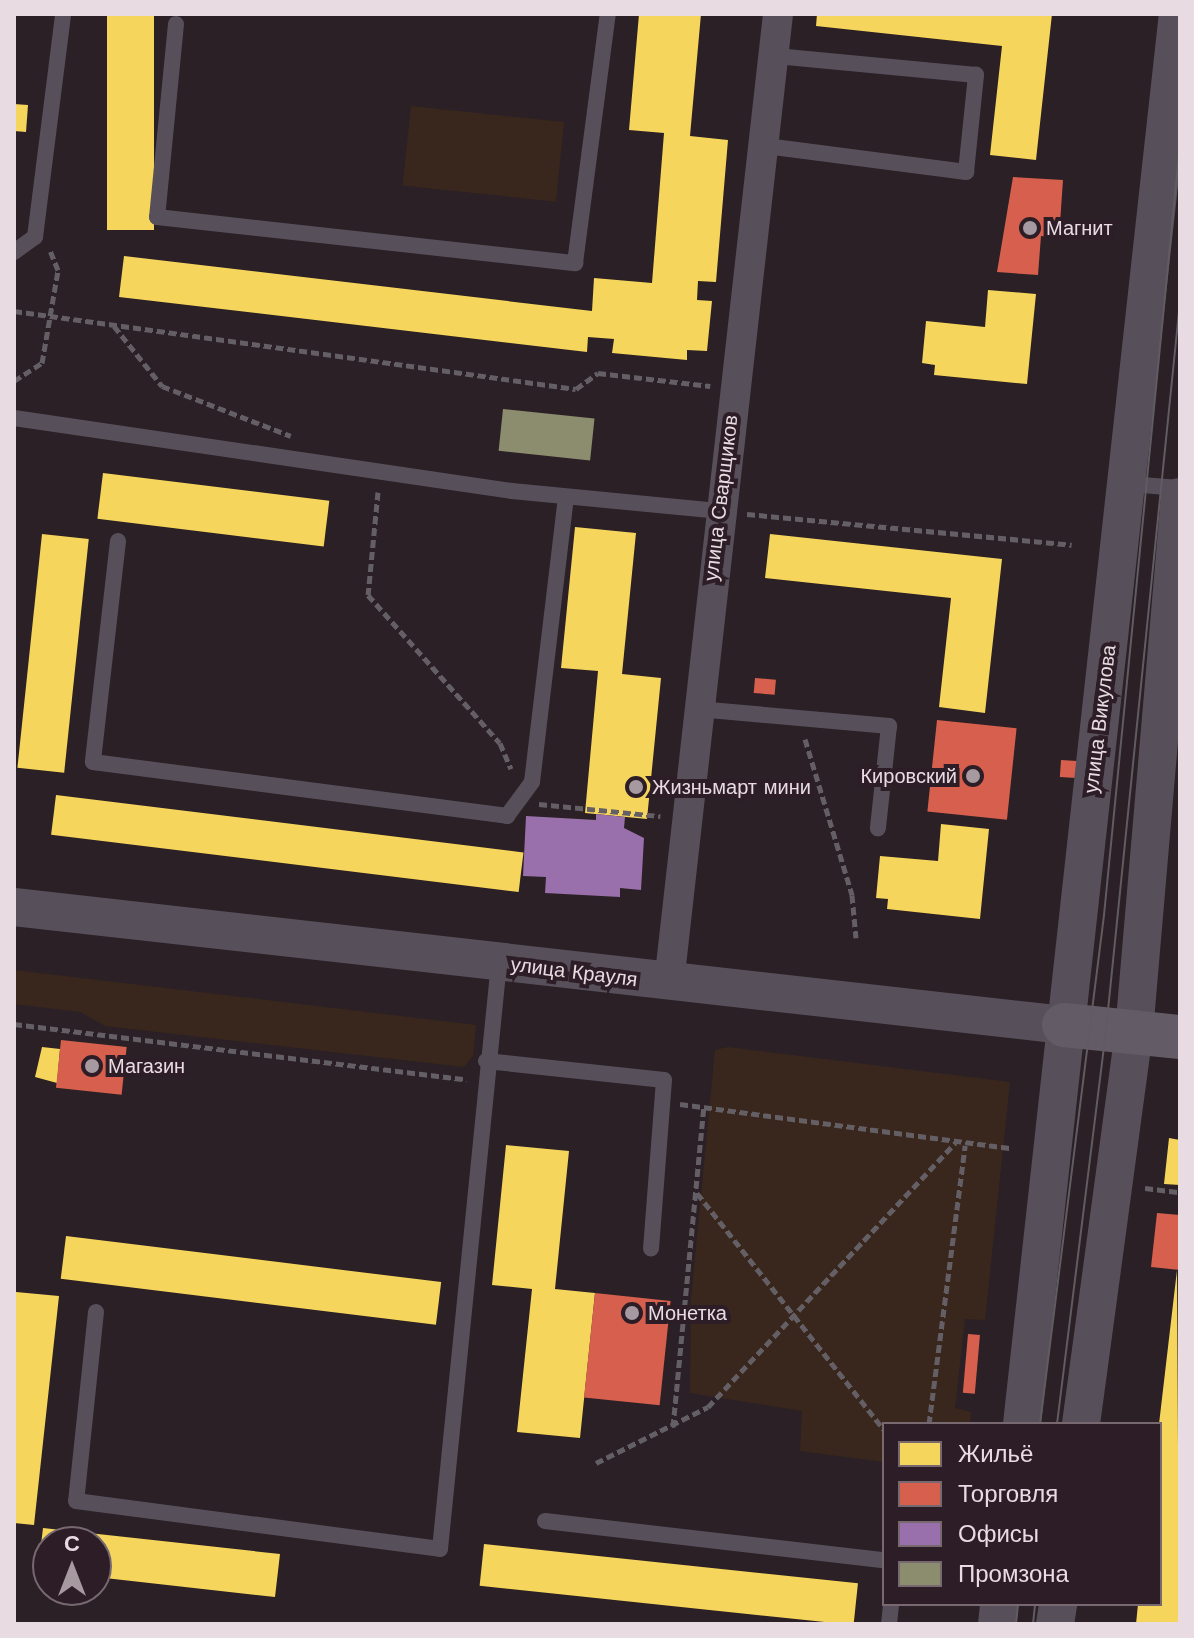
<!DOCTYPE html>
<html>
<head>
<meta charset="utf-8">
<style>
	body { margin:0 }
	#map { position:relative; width:1194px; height:1638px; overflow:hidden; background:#2a2025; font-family:"Work Sans",sans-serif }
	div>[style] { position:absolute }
	.green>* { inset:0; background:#39271d; transform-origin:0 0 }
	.homes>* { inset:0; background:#f6d55c; transform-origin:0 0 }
	.shops>* { inset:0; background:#d6604d; transform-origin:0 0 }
	.offices>* { inset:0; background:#9970ab }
	.industry>* { inset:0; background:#8c8c6e; transform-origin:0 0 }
	.path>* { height:5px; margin-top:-2.5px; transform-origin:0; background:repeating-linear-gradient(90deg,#645e65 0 8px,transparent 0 12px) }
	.service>* { height:16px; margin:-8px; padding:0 8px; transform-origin:8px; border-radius:8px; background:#57505b }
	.minor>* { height:30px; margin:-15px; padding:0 15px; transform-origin:15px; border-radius:15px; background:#57505b }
	.tertiary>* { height:38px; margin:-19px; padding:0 19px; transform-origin:19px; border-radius:19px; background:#57505b }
	.secondary>* { height:44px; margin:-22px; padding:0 22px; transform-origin:22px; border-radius:22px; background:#635c66 }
	.tram>* { height:2px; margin:-1px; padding:0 1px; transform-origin:1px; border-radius:1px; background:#615b62 }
	.dots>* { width:22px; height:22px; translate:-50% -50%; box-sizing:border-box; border:4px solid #2d1d26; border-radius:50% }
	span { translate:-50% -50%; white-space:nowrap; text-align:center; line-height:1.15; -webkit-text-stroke:8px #2d1d26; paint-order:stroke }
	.poi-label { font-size:20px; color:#e8dce2 }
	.left { translate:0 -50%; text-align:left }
	.right { translate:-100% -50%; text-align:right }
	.street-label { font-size:20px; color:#e8dce2 }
	.frame { position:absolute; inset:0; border:16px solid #e8dce2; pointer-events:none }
	.legend { position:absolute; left:882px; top:1422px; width:280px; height:184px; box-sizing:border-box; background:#2d1d26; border:2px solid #786971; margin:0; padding:10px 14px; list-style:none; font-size:24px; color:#e8dce2 }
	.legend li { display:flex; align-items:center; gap:16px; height:40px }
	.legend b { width:40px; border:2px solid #786971 }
	.north { position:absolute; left:32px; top:1526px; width:80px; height:80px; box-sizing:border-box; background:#2d1d26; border:2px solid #786971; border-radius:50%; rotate:0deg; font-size:22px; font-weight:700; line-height:32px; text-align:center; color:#e8dce2 }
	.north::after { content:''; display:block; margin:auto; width:28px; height:36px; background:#a69aa0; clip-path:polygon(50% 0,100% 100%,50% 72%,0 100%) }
</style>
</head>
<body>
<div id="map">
	<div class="green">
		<div style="left:411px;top:106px;width:154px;height:80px;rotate:6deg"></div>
		<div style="clip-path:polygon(14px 970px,476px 1025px,473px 1056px,464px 1067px,105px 1026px,80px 1012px,14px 1004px)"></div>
		<div style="clip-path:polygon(728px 1047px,1010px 1082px,985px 1320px,965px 1319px,955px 1408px,971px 1412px,970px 1424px,884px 1424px,884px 1462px,800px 1451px,802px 1411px,690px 1393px,691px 1300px,715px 1050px)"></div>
	</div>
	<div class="homes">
		<div style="left:107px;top:14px;width:47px;height:216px"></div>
		<div style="clip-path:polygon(639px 14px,701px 14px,690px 136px,728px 140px,716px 282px,698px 281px,697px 300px,712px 301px,707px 351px,687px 350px,687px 360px,612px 353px,614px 339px,588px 337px,587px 352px,119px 297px,124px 256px,592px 311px,594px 278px,652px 283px,664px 133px,629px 130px)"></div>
		<div style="clip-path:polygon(817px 14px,1052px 14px,1036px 160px,990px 155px,1002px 46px,816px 26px)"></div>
		<div style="clip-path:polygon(14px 104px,28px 105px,26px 132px,14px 131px)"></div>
		<div style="clip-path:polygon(988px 290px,1036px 294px,1027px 384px,934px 375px,935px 365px,922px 363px,926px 321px,985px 327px)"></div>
		<div style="left:103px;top:473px;width:228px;height:46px;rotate:7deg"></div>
		<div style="clip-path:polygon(575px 527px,636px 533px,622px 674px,661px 678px,647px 819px,585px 813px,598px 671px,561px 668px)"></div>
		<div style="left:42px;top:534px;width:47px;height:235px;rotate:6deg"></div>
		<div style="clip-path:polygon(770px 534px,1002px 559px,985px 713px,939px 707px,951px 598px,765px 578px)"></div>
		<div style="left:56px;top:795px;width:471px;height:40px;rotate:7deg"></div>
		<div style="clip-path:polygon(941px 824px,989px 829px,980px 919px,887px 909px,888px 899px,876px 898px,880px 856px,938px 861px)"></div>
		<div style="clip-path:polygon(42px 1047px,60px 1049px,57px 1083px,35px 1077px)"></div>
		<div style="clip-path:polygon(1169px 1138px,1180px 1140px,1180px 1185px,1164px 1184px)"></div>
		<div style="clip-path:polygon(506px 1145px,569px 1151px,555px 1289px,595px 1293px,580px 1438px,517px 1432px,532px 1289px,492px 1285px)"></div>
		<div style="left:66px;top:1236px;width:378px;height:43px;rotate:7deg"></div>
		<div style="clip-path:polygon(1177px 1270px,1179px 1624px,1136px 1624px,1138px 1604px,1160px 1604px,1159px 1424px)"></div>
		<div style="clip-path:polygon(16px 1292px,59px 1296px,34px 1525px,14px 1523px)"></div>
		<div style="clip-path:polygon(43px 1528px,280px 1554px,275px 1597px,96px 1577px,96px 1542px,48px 1542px,48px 1571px,38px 1570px)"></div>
		<div style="left:484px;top:1544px;width:376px;height:42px;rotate:6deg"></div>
	</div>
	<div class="shops">
		<div style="clip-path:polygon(1013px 177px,1063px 180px,1059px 238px,1041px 236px,1038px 275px,997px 272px)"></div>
		<div style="left:755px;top:678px;width:21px;height:15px;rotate:5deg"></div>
		<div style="left:937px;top:720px;width:80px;height:92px;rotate:6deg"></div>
		<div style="left:1061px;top:760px;width:16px;height:17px;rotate:4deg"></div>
		<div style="left:61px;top:1040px;width:66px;height:48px;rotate:6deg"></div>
		<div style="clip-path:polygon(1157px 1213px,1180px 1215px,1180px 1270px,1151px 1267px)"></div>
		<div style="left:595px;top:1293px;width:76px;height:105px;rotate:6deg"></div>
		<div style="left:968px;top:1334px;width:12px;height:59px;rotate:5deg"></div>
	</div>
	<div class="offices">
		<div style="clip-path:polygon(596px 814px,625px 817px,624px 828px,644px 838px,641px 890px,620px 888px,620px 897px,545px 893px,546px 877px,523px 876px,526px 816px,596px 820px)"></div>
	</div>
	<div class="industry">
		<div style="left:503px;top:409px;width:92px;height:42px;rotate:6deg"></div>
	</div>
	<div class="path">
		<div style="left:14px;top:311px;width:567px;rotate:7.9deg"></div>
		<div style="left:576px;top:389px;width:27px;rotate:-36deg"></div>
		<div style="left:598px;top:373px;width:113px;rotate:6.6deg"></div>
		<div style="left:114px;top:326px;width:77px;rotate:51.3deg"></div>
		<div style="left:162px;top:386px;width:138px;rotate:21.2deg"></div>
		<div style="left:14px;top:381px;width:33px;rotate:-33deg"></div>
		<div style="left:42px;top:363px;width:94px;rotate:-80.2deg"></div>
		<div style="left:58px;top:270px;width:22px;rotate:-112deg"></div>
		<div style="left:378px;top:492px;width:103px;rotate:95.5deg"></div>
		<div style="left:368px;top:595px;width:198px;rotate:48.3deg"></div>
		<div style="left:500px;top:743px;width:28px;rotate:67deg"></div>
		<div style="left:747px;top:514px;width:326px;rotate:5.4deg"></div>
		<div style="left:805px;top:739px;width:163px;rotate:73.2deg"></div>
		<div style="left:852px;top:895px;width:43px;rotate:84.7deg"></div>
		<div style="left:539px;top:804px;width:122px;rotate:5.7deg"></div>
		<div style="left:14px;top:1024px;width:456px;rotate:7deg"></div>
		<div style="left:680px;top:1104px;width:334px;rotate:7.6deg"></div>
		<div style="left:1145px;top:1188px;width:35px;rotate:7deg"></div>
		<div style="left:697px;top:1193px;width:302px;rotate:51.7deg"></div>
		<div style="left:929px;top:1424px;width:281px;rotate:-82.6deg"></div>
		<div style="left:673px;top:1427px;width:321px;rotate:-84.5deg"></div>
		<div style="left:596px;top:1463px;width:125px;rotate:-26.6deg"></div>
		<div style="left:708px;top:1407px;width:362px;rotate:-46.9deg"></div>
	</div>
	<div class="service">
		<div style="left:176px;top:24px;width:194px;rotate:95.6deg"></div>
		<div style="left:157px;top:217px;width:421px;rotate:6.3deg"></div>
		<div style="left:575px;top:263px;width:251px;rotate:-82.5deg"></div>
		<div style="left:766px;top:146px;width:202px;rotate:7.4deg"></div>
		<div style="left:966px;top:172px;width:98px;rotate:-84.1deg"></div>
		<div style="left:976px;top:75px;width:201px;rotate:-174.6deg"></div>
		<div style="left:14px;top:252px;width:26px;rotate:-36deg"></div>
		<div style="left:35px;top:237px;width:225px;rotate:-82.8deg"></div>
		<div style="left:14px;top:418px;width:503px;rotate:8.34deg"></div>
		<div style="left:512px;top:491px;width:207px;rotate:5.5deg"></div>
		<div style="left:1129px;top:484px;width:51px;rotate:4.5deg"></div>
		<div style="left:118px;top:541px;width:222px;rotate:96.5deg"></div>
		<div style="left:93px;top:762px;width:418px;rotate:7.4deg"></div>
		<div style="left:507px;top:816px;width:42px;rotate:-53.7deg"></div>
		<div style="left:532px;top:782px;width:286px;rotate:-83.2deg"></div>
		<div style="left:698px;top:709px;width:192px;rotate:5.1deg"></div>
		<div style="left:889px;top:726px;width:103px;rotate:96.2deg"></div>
		<div style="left:486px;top:1061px;width:179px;rotate:6.1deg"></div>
		<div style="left:664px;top:1080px;width:169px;rotate:94.4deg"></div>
		<div style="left:96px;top:1312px;width:190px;rotate:96deg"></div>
		<div style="left:76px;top:1501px;width:367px;rotate:7.5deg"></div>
		<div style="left:440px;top:1549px;width:589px;rotate:-84.25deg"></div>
		<div style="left:545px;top:1521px;width:341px;rotate:6.6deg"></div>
		<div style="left:889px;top:1624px;width:20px;rotate:-84deg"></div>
	</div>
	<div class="minor">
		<div style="left:669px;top:983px;width:975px;rotate:-83.58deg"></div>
	</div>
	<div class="tertiary">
		<div style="left:14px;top:907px;width:1057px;rotate:6.41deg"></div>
		<div style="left:1022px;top:1424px;width:1419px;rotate:-83.69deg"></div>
		<div style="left:1081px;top:1424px;width:396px;rotate:-82.3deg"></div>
		<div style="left:1134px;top:1032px;width:537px;rotate:-85.09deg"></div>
		<div style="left:997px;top:1624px;width:20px;rotate:-84deg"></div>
		<div style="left:1055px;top:1624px;width:20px;rotate:-81deg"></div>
	</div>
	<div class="secondary">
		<div style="left:1064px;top:1025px;width:117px;rotate:5.9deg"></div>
	</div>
	<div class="tram">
		<div style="left:1040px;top:1424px;width:513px;rotate:-82.83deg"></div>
		<div style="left:1104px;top:915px;width:775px;rotate:-84.37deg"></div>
		<div style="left:1057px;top:1424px;width:397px;rotate:-82.9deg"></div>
		<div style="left:1106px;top:1030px;width:733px;rotate:-84.2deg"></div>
		<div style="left:1016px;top:1624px;width:20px;rotate:-84deg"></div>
		<div style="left:1033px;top:1624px;width:20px;rotate:-84deg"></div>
	</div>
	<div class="dots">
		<div style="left:1030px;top:228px;background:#a69aa0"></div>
		<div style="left:973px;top:776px;background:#a69aa0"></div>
		<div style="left:636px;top:787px;background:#a69aa0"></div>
		<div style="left:92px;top:1066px;background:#a69aa0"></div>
		<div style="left:632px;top:1313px;background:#a69aa0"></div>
	</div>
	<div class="poi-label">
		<span class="left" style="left:1046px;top:228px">Магнит</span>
		<span class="right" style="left:957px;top:776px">Кировский</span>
		<span class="left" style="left:652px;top:787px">Жизньмарт мини</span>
		<span class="left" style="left:108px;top:1066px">Магазин</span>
		<span class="left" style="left:648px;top:1313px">Монетка</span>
	</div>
	<div class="street-label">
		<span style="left:721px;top:498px;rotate:-83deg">улица Сварщиков</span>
		<span style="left:1100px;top:719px;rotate:-83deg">улица Викулова</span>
		<span style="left:574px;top:972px;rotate:7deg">улица Крауля</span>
	</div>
	<div class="frame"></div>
	<ul class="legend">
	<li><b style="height:22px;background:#f6d55c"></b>Жильё</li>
	<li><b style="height:22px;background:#d6604d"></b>Торговля</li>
	<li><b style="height:22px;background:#9970ab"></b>Офисы</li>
	<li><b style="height:22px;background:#8c8c6e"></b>Промзона</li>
	</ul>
	<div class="north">С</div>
</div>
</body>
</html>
